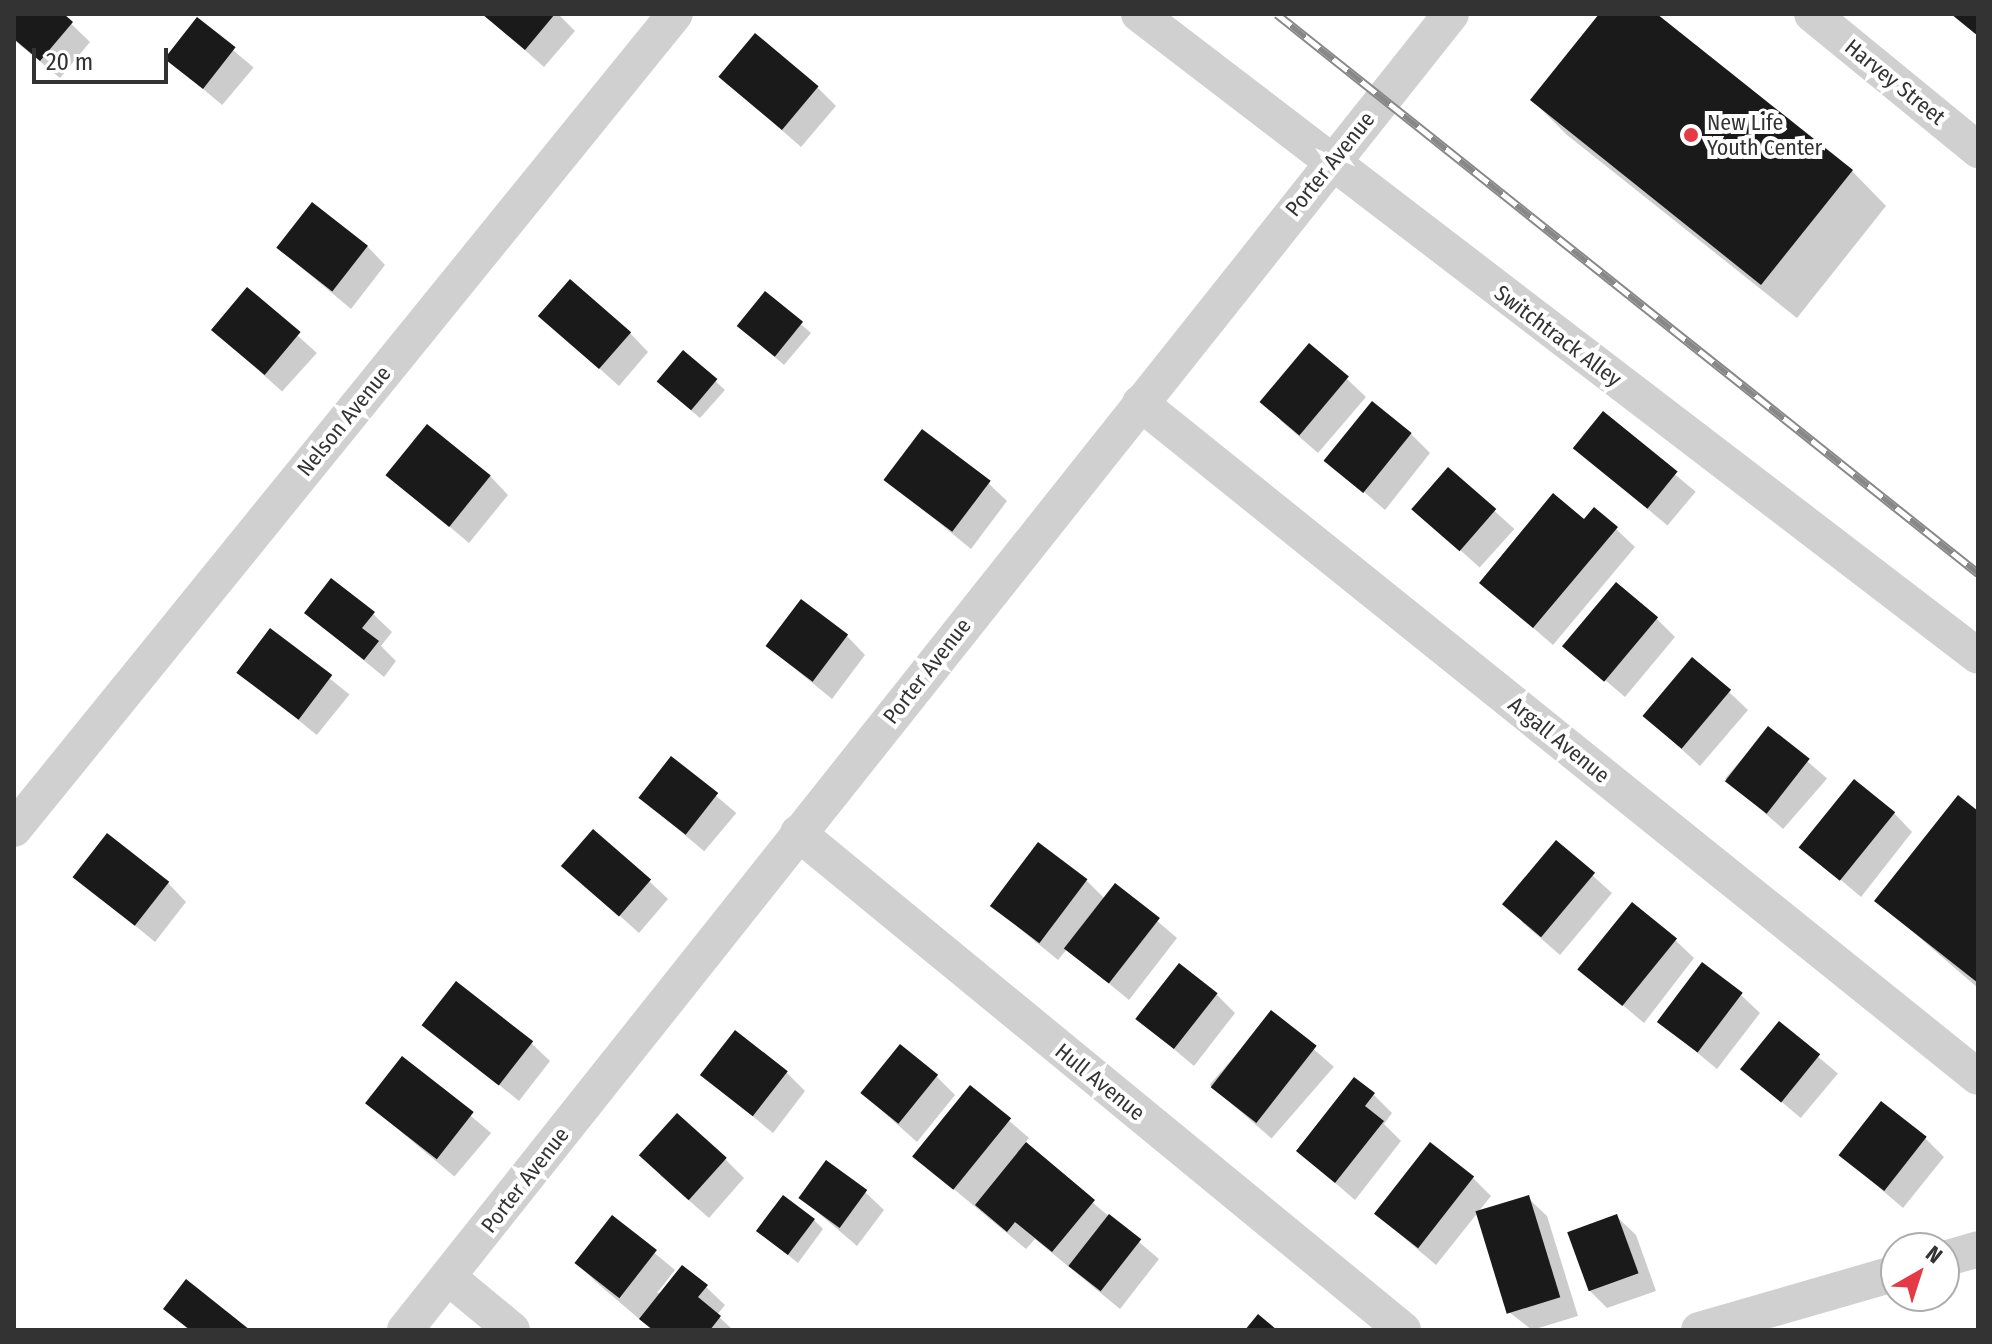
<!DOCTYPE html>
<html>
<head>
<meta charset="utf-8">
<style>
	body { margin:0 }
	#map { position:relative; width:1992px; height:1344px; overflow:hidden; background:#fff; font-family:"Fira Sans Condensed",sans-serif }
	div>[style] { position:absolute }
	.shadow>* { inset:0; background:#0003; transform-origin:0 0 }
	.building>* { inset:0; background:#1a1a1a; transform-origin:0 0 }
	.street>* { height:36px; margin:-18px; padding:0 18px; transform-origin:18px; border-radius:18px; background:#d0d0d0 }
	.rail>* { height:9px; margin-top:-4.5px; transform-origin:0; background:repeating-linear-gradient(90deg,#fff 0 18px,#888 0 36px); box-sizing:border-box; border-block:2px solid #888 }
	.dots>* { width:22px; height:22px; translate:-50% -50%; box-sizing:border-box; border:4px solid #fff; border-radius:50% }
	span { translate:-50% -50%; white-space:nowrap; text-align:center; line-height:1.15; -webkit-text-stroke:8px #fff; paint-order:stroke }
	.street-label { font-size:22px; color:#333 }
	.poi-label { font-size:22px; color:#333 }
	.left { translate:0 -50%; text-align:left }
	.frame { position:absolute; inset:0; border:16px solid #333; pointer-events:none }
	.north { position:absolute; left:1880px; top:1232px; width:80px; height:80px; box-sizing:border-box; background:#fff; border:2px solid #adadad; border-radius:50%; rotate:39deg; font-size:22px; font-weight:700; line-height:32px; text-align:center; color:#333 }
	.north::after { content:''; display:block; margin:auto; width:28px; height:36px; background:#e63946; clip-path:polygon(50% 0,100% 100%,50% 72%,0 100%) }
	.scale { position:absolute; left:32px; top:48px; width:136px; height:36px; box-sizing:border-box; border:4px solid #333; border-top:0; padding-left:10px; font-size:24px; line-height:28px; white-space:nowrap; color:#333; -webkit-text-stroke:6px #fff; paint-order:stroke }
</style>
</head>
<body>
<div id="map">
	<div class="shadow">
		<div style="clip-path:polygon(14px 14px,61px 14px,90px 42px,60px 78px,14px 40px)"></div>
		<div style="clip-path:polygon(484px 14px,558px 14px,575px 31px,544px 67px)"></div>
		<div style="clip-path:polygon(1601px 14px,1654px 14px,1852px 171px,1886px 206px,1797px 318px,1567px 135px,1532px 100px)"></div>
		<div style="left:197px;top:20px;width:74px;height:49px;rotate:40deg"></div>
		<div style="clip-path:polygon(721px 77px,817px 87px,836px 106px,801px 147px)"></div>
		<div style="clip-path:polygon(367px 246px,385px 265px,351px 309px,278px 248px)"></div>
		<div style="left:247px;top:290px;width:94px;height:52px;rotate:42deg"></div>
		<div style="clip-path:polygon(766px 294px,811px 333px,784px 365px,747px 333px)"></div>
		<div style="clip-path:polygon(541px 316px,630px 333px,648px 352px,619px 386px)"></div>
		<div style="clip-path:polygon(684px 353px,725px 390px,700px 418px,667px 390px)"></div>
		<div style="clip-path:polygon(1347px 379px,1366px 397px,1318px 453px,1280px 420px)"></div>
		<div style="left:1603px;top:414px;width:121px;height:44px;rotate:40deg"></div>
		<div style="clip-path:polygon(1411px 434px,1430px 453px,1385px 510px,1328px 461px)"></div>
		<div style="left:1449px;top:470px;width:88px;height:52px;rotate:42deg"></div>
		<div style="clip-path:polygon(388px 475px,490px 476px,508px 495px,469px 543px)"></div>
		<div style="clip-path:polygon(887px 480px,988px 483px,1007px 501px,971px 549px)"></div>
		<div style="clip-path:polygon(1584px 521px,1616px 529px,1635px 547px,1553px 645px,1481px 583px)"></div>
		<div style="clip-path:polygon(306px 613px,373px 614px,392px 632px,381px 646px,396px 661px,384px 677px)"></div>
		<div style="clip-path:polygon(1656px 618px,1675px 637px,1625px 697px,1565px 646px)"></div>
		<div style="left:271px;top:631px;width:101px;height:52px;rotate:39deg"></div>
		<div style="clip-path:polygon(847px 636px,865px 655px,832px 699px,767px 646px)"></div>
		<div style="clip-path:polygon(1729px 692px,1748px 710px,1700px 766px,1645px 716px)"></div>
		<div style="left:1769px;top:728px;width:77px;height:67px;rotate:41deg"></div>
		<div style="left:672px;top:759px;width:84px;height:50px;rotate:40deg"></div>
		<div style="clip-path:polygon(1894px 813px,1912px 832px,1861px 897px,1803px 848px)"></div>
		<div style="clip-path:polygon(1978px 814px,1978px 988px,1877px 901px)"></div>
		<div style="clip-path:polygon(1556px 843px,1612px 893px,1560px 955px,1522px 922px)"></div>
		<div style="clip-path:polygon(564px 866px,649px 881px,668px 899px,639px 933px)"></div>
		<div style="clip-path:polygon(76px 877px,168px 883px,186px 902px,155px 942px)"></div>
		<div style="clip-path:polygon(1087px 881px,1105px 899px,1115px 885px,1177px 938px,1129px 1000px,1067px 949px,1058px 960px,992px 906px)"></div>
		<div style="clip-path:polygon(1675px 940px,1694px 958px,1644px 1023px,1581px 970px)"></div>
		<div style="clip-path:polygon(1216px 994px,1235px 1013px,1194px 1066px,1138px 1019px)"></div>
		<div style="clip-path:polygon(1741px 995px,1760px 1013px,1717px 1069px,1659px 1021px)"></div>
		<div style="left:1272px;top:1013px;width:82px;height:95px;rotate:41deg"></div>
		<div style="left:1779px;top:1024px;width:77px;height:58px;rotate:40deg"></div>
		<div style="clip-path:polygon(425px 1025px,531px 1043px,550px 1061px,519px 1101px)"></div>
		<div style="left:403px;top:1059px;width:115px;height:57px;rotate:40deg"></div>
		<div style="clip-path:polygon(786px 1072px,805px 1091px,773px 1133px,703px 1075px)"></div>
		<div style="clip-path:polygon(936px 1076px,955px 1095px,917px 1142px,862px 1093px)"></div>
		<div style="clip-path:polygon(971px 1088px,1029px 1138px,1024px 1144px,1159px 1259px,1120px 1309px,1035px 1239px,1026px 1249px,915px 1157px)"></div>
		<div style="clip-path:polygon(1374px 1095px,1392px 1113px,1384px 1124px,1401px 1141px,1355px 1200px,1298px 1151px)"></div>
		<div style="clip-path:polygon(1925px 1138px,1944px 1157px,1903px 1208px,1841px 1155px)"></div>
		<div style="clip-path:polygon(725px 1159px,744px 1178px,709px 1218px,660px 1175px)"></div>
		<div style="clip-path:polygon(1472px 1177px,1491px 1196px,1436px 1265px,1376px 1214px)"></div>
		<div style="clip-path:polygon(865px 1192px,884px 1210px,857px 1246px,801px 1198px)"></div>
		<div style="clip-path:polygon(1528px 1198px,1547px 1216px,1578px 1316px,1532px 1330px,1509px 1312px)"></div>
		<div style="clip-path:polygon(1617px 1217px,1636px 1235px,1656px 1291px,1607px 1308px,1589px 1290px)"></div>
		<div style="clip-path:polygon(612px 1218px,675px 1270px,657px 1293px,706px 1287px,725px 1305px,717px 1315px,733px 1330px,652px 1330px,595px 1281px,577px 1263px)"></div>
		<div style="clip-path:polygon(814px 1220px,823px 1229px,798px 1263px,758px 1231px)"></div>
	</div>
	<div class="building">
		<div style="clip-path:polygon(14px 14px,64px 14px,73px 22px,40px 61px,14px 39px)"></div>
		<div style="clip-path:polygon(482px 14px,555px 14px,525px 50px)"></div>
		<div style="clip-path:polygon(1599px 14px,1657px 14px,1853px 170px,1761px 285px,1530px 100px)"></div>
		<div style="clip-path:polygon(1951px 14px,1978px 14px,1978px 36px)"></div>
		<div style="left:197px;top:17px;width:49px;height:53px;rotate:38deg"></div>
		<div style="left:755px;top:33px;width:83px;height:57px;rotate:40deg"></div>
		<div style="left:312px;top:202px;width:71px;height:58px;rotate:38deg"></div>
		<div style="left:570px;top:279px;width:81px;height:49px;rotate:41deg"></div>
		<div style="left:247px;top:287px;width:70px;height:56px;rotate:40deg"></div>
		<div style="left:765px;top:291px;width:49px;height:45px;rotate:39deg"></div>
		<div style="left:1309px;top:343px;width:52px;height:77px;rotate:40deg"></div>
		<div style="left:683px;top:350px;width:45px;height:41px;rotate:40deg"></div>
		<div style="left:1372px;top:401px;width:51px;height:77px;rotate:39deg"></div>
		<div style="left:1603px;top:411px;width:96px;height:48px;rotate:39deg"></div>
		<div style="left:427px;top:424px;width:82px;height:66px;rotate:39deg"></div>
		<div style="left:922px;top:429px;width:86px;height:64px;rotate:37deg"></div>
		<div style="left:1448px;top:467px;width:64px;height:56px;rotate:41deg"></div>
		<div style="clip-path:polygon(1553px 493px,1584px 519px,1594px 507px,1618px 527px,1533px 628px,1479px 583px)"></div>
		<div style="clip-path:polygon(331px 578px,375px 612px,362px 628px,379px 641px,364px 660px,304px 613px)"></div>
		<div style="left:1616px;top:582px;width:55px;height:84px;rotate:40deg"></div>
		<div style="left:801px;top:599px;width:59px;height:59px;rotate:37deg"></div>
		<div style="left:270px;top:628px;width:78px;height:56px;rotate:37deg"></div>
		<div style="left:1692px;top:657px;width:51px;height:77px;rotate:40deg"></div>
		<div style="left:1768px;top:726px;width:53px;height:70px;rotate:38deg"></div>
		<div style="left:671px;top:756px;width:60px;height:53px;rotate:38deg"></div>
		<div style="left:1854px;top:779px;width:53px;height:88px;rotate:39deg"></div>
		<div style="clip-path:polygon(1958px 795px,1978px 811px,1978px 983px,1874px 901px)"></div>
		<div style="left:593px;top:829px;width:77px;height:49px;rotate:41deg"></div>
		<div style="left:107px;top:833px;width:79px;height:56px;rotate:38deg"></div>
		<div style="left:1556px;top:840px;width:51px;height:84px;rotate:40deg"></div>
		<div style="left:1038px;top:842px;width:62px;height:80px;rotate:37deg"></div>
		<div style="left:1115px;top:883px;width:57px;height:83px;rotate:38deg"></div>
		<div style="left:1632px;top:902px;width:58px;height:87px;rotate:39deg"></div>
		<div style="left:1702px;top:962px;width:51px;height:75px;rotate:37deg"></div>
		<div style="left:1179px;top:963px;width:49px;height:71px;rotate:38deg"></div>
		<div style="left:456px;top:981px;width:98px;height:56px;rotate:38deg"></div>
		<div style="left:1271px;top:1010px;width:58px;height:98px;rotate:38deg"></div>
		<div style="left:1779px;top:1021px;width:53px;height:62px;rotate:39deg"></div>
		<div style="left:735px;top:1030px;width:67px;height:57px;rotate:38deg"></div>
		<div style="left:900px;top:1044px;width:49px;height:63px;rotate:39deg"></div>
		<div style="left:402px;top:1056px;width:91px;height:60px;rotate:38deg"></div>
		<div style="clip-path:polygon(1354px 1077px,1375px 1093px,1365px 1106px,1384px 1121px,1335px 1183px,1296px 1151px)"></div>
		<div style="left:970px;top:1085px;width:53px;height:92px;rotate:39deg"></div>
		<div style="left:1881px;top:1101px;width:58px;height:69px;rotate:38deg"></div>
		<div style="left:677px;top:1113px;width:67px;height:57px;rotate:42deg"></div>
		<div style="clip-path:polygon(1026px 1142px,1095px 1200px,1052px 1252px,1015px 1222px,1007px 1232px,975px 1205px)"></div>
		<div style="left:1430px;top:1142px;width:56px;height:91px;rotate:38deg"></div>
		<div style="left:826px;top:1160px;width:51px;height:47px;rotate:36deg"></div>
		<div style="left:783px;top:1195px;width:40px;height:45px;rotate:37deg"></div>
		<div style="left:1529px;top:1195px;width:107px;height:56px;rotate:73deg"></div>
		<div style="left:1109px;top:1214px;width:41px;height:66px;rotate:38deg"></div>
		<div style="left:1617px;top:1214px;width:63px;height:53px;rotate:70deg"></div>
		<div style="left:612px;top:1215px;width:57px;height:61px;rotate:38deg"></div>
		<div style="clip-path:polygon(682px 1265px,708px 1285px,698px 1297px,721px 1316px,710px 1330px,653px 1330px,639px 1319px)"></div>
		<div style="clip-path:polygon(186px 1279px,250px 1330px,190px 1330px,163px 1309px)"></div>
		<div style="clip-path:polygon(1258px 1314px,1277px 1330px,1245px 1330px)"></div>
	</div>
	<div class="street">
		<div style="left:1139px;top:14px;width:1056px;rotate:37.42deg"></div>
		<div style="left:1812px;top:14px;width:215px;rotate:39.3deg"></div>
		<div style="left:1140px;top:403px;width:1075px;rotate:38.81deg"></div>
		<div style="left:14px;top:829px;width:1049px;rotate:-50.96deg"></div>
		<div style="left:798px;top:833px;width:783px;rotate:39.4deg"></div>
		<div style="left:1944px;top:1259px;width:35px;rotate:-16deg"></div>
		<div style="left:448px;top:1277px;width:83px;rotate:39.6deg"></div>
		<div style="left:405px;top:1330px;width:1681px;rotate:-51.52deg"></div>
		<div style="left:1699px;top:1330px;width:205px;rotate:-16.1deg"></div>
	</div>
	<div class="rail">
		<div style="left:1277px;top:14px;width:897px;rotate:38.57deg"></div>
	</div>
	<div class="dots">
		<div style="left:1691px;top:135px;background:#e63946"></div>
	</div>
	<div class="street-label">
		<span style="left:1895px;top:82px;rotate:39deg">Harvey Street</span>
		<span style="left:1330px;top:164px;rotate:-51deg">Porter Avenue</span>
		<span style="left:1558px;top:336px;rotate:37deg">Switchtrack Alley</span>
		<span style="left:344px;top:421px;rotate:-51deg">Nelson Avenue</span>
		<span style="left:927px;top:671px;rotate:-52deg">Porter Avenue</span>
		<span style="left:1559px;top:740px;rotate:39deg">Argall Avenue</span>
		<span style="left:1100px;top:1082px;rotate:39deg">Hull Avenue</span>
		<span style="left:525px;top:1180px;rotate:-52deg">Porter Avenue</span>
	</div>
	<div class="poi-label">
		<span class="left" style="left:1707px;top:135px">New Life<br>Youth Center</span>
	</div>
	<div class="frame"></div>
	<div class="north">N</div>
	<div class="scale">20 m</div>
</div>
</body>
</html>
